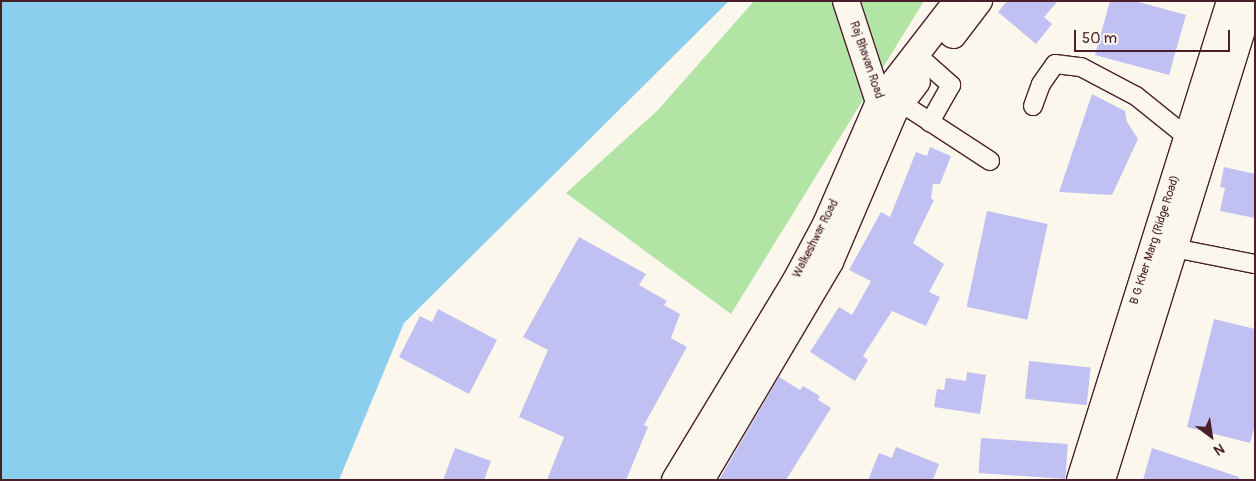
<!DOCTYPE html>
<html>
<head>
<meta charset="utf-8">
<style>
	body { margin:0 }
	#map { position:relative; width:1256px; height:481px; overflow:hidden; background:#fbf7ec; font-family:Pangolin,sans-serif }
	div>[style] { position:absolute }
	.green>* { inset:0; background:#b2e5a5 }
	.water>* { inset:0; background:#8bceed }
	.building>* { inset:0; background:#c0c0f2; transform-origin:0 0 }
	.roads { filter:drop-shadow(1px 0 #4a1f2b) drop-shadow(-1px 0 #4a1f2b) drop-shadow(0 1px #4a1f2b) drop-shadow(0 -1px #4a1f2b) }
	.street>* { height:18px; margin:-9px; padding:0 9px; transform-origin:9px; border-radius:9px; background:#fbf7ec }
	.secondary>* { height:26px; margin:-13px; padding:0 13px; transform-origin:13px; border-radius:13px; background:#fbf7ec }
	span { translate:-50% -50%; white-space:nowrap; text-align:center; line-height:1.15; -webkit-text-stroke:4px #fbf7ec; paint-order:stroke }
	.street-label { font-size:12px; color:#4a1f2b }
	.frame { position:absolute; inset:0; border:2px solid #4a1f2b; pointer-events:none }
	.north { position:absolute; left:1186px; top:411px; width:50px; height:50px; -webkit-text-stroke:4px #fbf7ec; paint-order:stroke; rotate:149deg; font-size:14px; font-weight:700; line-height:20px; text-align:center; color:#4a1f2b }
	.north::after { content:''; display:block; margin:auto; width:18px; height:22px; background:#4a1f2b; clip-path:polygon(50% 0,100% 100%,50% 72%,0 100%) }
	.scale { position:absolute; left:1074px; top:30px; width:156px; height:22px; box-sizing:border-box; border:2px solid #4a1f2b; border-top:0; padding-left:6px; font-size:15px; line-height:18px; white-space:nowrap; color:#4a1f2b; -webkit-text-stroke:4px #fbf7ec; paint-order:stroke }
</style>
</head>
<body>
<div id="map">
	<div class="green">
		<div style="clip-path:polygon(754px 1px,924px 1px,731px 314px,566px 193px,658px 110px)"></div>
	</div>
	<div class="water">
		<div style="clip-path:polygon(1px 1px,729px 1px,404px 323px,339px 480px,1px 480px)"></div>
	</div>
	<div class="building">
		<div style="clip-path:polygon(1007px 1px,1058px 1px,1044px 17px,1052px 24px,1036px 44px,998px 12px)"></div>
		<div style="clip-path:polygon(1110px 1px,1135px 1px,1186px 15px,1169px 75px,1095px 55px)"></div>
		<div style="clip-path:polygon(1092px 94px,1125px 111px,1127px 122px,1138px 139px,1112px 195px,1059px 192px)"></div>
		<div style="clip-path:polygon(930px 147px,951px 156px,940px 184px,933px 184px,931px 199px,934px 200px,913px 243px,944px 264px,929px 292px,940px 297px,926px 326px,892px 311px,863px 356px,868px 360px,855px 381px,810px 352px,839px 307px,852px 315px,871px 281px,849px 270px,881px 212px,890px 217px,916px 152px,927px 156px)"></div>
		<div style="clip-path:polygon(1224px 167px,1255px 174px,1255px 218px,1220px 211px,1225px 188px,1220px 187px)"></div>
		<div style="left:987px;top:211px;width:62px;height:98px;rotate:12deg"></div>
		<div style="clip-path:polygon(579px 237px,646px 274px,639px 285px,667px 301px,664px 305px,680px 314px,671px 338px,687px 347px,644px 425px,648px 427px,626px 480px,547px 480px,564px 437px,519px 417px,548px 350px,523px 337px)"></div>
		<div style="clip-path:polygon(438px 309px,497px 340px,469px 394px,399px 357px,420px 316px,432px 322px)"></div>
		<div style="clip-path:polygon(1214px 319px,1255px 329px,1255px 425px,1250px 443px,1187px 427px)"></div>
		<div style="left:1029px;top:361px;width:62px;height:38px;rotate:6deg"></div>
		<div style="clip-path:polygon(967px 372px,986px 375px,980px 414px,934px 407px,937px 389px,944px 390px,946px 378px,966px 381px)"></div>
		<div style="clip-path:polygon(779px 377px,800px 390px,803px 386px,820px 396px,818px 400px,831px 408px,786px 480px,719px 480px)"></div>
		<div style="left:981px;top:438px;width:87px;height:35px;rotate:4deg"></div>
		<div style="clip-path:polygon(896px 447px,939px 464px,933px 480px,868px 480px,879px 453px,892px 458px)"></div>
		<div style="clip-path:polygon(455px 448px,491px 461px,484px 480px,443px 480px)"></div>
		<div style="clip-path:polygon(1152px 448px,1239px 477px,1239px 480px,1143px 480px)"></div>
	</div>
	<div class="roads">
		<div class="street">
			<div style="left:916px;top:54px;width:47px;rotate:41.5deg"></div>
			<div style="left:951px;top:85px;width:43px;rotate:119.6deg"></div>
			<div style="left:892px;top:97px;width:117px;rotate:33.1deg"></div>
			<div style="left:1033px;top:106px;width:23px;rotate:-70deg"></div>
			<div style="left:1041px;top:84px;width:24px;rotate:-55deg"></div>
			<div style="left:1055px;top:64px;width:26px;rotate:7deg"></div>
			<div style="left:1081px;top:67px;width:62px;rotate:27.8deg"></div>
			<div style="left:1136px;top:96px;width:65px;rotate:38.8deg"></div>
			<div style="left:1164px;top:246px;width:93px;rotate:11.2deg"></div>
		</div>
		<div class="secondary">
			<div style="left:846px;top:1px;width:106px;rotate:71.9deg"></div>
			<div style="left:879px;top:102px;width:13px;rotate:32deg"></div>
			<div style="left:953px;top:35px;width:43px;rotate:-52.6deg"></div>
			<div style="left:675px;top:480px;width:232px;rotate:-58.8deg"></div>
			<div style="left:795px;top:282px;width:66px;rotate:-61.9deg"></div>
			<div style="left:826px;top:224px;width:133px;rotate:-66.5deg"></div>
			<div style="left:879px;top:102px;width:128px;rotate:-52.3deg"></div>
			<div style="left:701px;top:480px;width:253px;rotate:-59.4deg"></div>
			<div style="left:830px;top:262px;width:163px;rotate:-66.9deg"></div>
			<div style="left:894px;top:112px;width:38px;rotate:-53deg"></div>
			<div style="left:1080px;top:480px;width:502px;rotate:-72.61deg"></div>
			<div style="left:1102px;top:480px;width:502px;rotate:-72.72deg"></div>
		</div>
	</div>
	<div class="street-label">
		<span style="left:866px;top:60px;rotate:71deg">Raj Bhavan Road</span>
		<span style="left:816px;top:239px;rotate:-63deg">Walkeshwar Road</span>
		<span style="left:1155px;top:240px;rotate:-72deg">B G Kher Marg (Ridge Road)</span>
	</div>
	<div class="frame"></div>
	<div class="north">N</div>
	<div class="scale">50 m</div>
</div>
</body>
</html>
